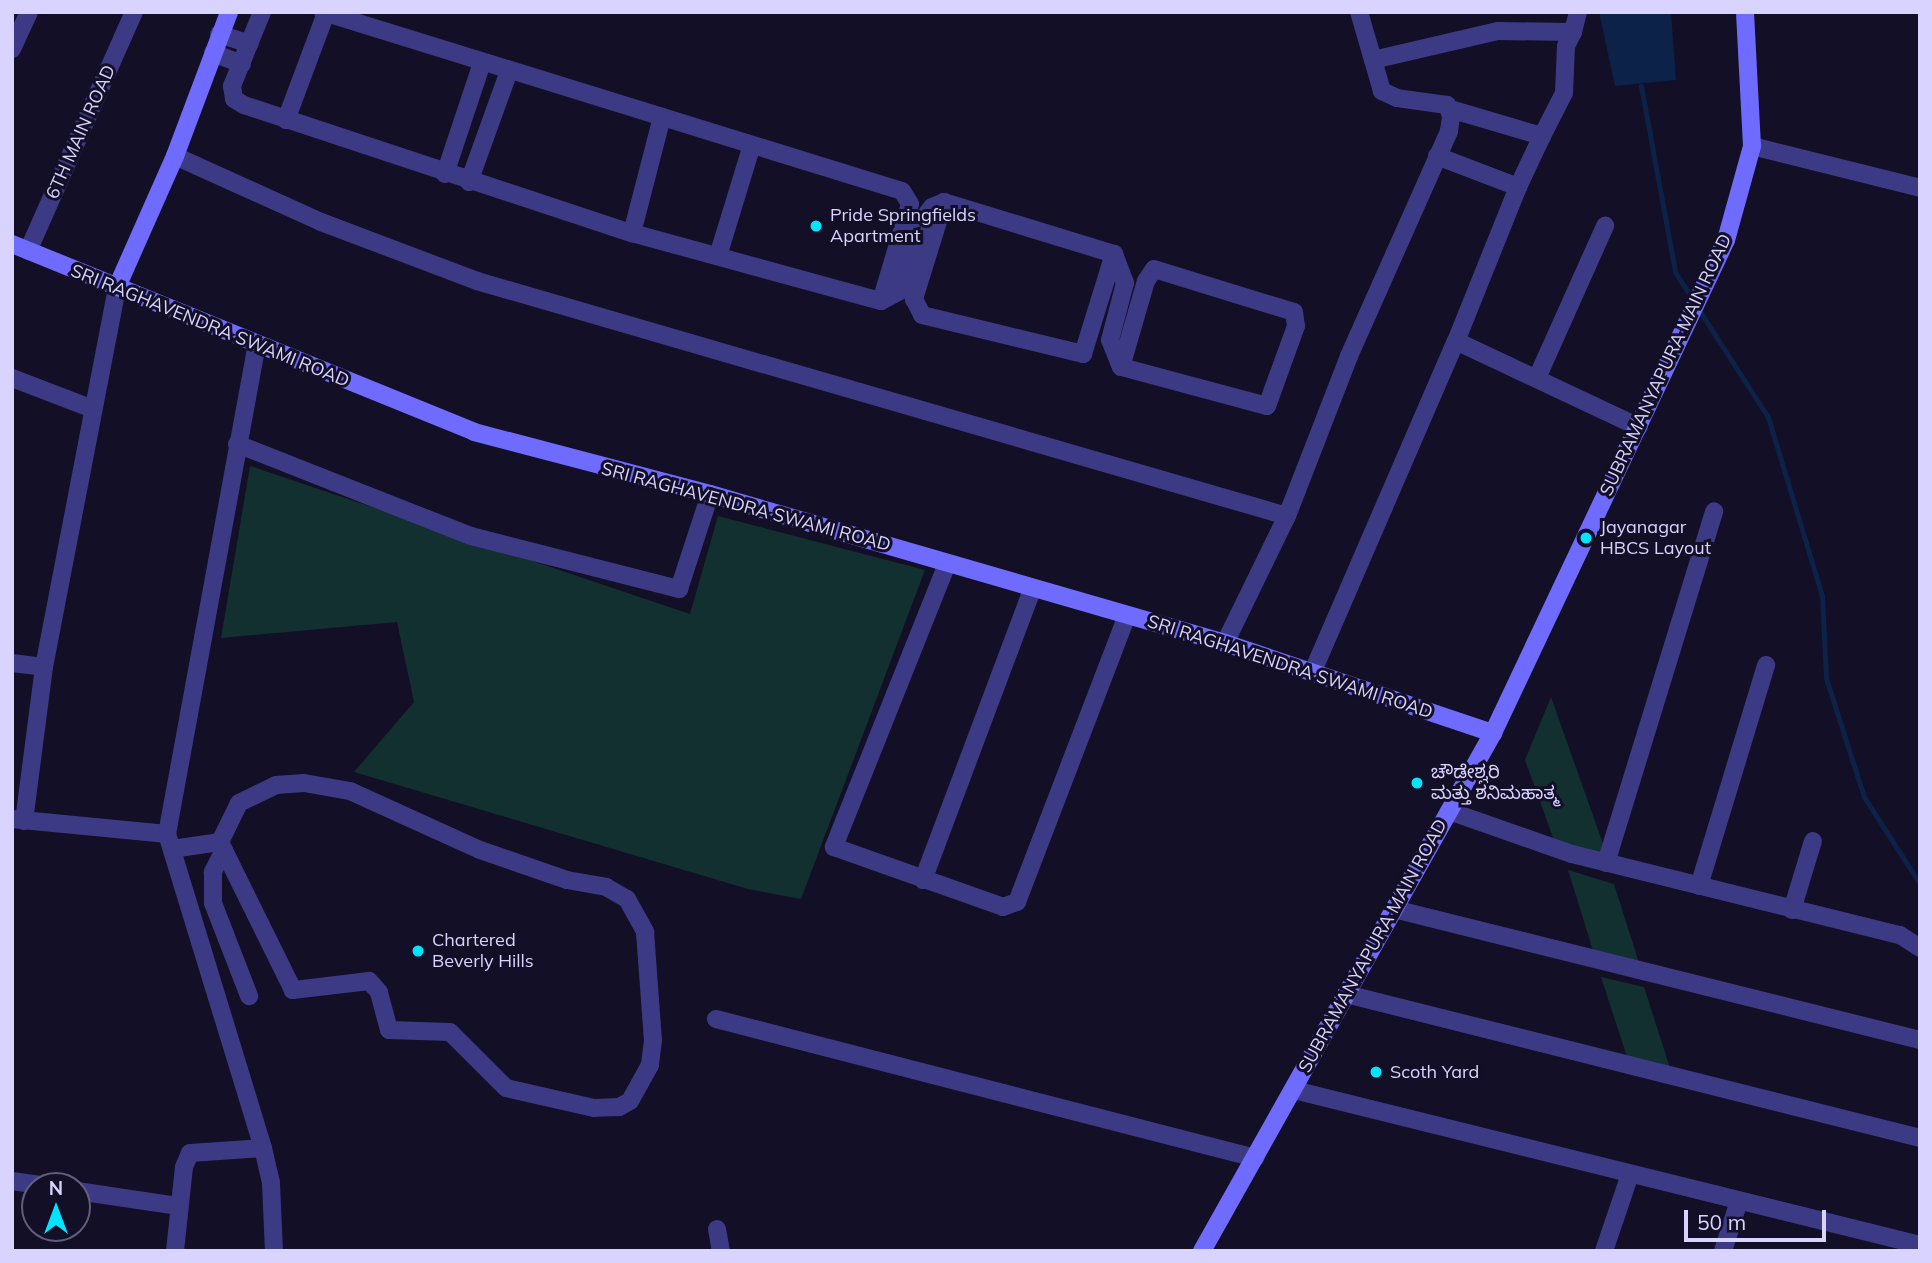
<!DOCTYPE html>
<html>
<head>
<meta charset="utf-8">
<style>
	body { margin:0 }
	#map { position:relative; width:1932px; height:1263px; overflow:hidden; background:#130f26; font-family:Mulish,"Noto Sans Kannada",sans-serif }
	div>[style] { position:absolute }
	.green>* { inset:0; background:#12302f }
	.water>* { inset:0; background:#0c2248 }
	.stream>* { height:5px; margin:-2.5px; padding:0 2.5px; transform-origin:2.5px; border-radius:2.5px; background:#0c2248 }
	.street>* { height:18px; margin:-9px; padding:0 9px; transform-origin:9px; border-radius:9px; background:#3d3a85 }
	.secondary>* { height:18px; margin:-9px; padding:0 9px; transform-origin:9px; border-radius:9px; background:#6f6bff }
	.dots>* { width:19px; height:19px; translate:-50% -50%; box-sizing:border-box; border:4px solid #130f26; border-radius:50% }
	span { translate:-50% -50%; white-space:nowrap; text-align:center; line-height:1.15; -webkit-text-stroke:6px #130f26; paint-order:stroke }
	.street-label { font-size:18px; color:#d9d4ff }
	.poi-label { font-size:18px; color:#d9d4ff }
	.left { translate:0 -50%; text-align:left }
	.frame { position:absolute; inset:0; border:14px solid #d9d4ff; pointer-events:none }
	.north { position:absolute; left:21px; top:1172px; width:70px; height:70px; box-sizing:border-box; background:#130f26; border:2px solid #625e7d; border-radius:50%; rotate:0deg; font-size:19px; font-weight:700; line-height:28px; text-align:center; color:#d9d4ff }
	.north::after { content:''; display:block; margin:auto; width:24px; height:32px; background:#00e5ff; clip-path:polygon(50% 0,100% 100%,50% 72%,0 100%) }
	.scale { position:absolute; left:1684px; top:1210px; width:142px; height:32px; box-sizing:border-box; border:4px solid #d9d4ff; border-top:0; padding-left:9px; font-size:21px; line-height:24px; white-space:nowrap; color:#d9d4ff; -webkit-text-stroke:5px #130f26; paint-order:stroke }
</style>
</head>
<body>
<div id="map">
	<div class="green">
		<div style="clip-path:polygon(250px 466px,690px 614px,718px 516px,925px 570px,801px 899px,748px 889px,354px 772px,414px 702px,397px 622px,221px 638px)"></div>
		<div style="clip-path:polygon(1551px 697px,1608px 858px,1555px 843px,1525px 760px)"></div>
		<div style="clip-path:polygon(1568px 870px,1614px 884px,1640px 966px,1595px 957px)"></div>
		<div style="clip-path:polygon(1601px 977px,1644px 987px,1670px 1068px,1627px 1057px)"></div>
	</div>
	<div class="water">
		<div style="clip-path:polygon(1599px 12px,1671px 12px,1676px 80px,1615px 86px)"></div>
	</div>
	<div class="stream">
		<div style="left:1641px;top:86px;width:189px;rotate:79.6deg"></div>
		<div style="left:1675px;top:272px;width:35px;rotate:57deg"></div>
		<div style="left:1699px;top:310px;width:127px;rotate:57.2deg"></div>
		<div style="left:1768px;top:417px;width:187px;rotate:73.2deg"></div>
		<div style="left:1822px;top:596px;width:82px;rotate:87.2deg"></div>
		<div style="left:1826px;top:678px;width:125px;rotate:72.3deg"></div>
		<div style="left:1864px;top:797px;width:103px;rotate:57.2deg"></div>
	</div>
	<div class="street">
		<div style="left:262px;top:12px;width:80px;rotate:112.1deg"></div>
		<div style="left:232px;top:86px;width:13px;rotate:81deg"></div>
		<div style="left:234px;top:99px;width:12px;rotate:31deg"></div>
		<div style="left:244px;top:105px;width:409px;rotate:18.3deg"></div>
		<div style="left:632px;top:233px;width:258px;rotate:15.3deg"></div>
		<div style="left:881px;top:301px;width:24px;rotate:-28deg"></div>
		<div style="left:902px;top:290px;width:74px;rotate:-73.5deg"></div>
		<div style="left:923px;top:219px;width:15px;rotate:-53deg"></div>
		<div style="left:932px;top:207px;width:13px;rotate:-23deg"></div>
		<div style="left:944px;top:202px;width:178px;rotate:17deg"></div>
		<div style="left:1114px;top:254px;width:31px;rotate:69deg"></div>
		<div style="left:1125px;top:283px;width:59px;rotate:104.7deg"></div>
		<div style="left:1110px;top:340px;width:29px;rotate:68deg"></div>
		<div style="left:323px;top:12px;width:606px;rotate:17.18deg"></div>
		<div style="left:902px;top:191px;width:15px;rotate:58deg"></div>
		<div style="left:910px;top:204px;width:101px;rotate:106.6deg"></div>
		<div style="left:219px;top:34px;width:32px;rotate:18deg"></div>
		<div style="left:12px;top:49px;width:41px;rotate:-65.3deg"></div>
		<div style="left:213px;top:53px;width:31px;rotate:21deg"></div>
		<div style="left:1373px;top:60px;width:128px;rotate:-13.1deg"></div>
		<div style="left:1498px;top:31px;width:75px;rotate:0.8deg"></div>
		<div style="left:1573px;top:32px;width:21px;rotate:-76deg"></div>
		<div style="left:1450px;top:109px;width:96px;rotate:16.4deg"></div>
		<div style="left:1542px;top:136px;width:56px;rotate:115.2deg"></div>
		<div style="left:286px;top:120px;width:114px;rotate:-69.5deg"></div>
		<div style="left:1542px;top:136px;width:48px;rotate:-62.9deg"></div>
		<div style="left:1564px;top:93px;width:47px;rotate:-87.6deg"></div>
		<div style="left:1566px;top:46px;width:16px;rotate:-63deg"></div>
		<div style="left:1752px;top:146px;width:173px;rotate:14deg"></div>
		<div style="left:175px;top:156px;width:160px;rotate:24.3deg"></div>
		<div style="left:321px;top:222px;width:167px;rotate:20.7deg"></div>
		<div style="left:477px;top:281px;width:843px;rotate:16.18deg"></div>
		<div style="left:1287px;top:516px;width:172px;rotate:-68.8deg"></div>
		<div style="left:1349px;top:356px;width:246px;rotate:-66deg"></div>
		<div style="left:1449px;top:131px;width:15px;rotate:-82deg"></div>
		<div style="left:1451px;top:116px;width:12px;rotate:-110deg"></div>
		<div style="left:1447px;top:105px;width:50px;rotate:-172deg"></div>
		<div style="left:1397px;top:98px;width:17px;rotate:-155deg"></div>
		<div style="left:1382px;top:91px;width:82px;rotate:-106.2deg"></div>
		<div style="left:1437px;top:156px;width:87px;rotate:20.9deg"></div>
		<div style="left:1518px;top:187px;width:166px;rotate:111.9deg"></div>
		<div style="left:445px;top:174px;width:117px;rotate:-71.6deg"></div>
		<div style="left:469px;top:182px;width:118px;rotate:-70.2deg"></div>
		<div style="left:944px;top:202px;width:102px;rotate:107.2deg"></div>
		<div style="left:914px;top:299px;width:18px;rotate:63deg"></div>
		<div style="left:922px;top:315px;width:166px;rotate:13.6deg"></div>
		<div style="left:1083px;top:354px;width:105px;rotate:-72.8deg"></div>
		<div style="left:632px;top:233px;width:120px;rotate:-75.5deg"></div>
		<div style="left:28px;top:251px;width:261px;rotate:-66.1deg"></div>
		<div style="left:718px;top:256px;width:116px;rotate:-73deg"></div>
		<div style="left:1154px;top:269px;width:146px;rotate:17.1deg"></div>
		<div style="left:1294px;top:312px;width:14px;rotate:82deg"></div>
		<div style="left:1296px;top:326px;width:85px;rotate:109.9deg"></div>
		<div style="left:1267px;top:406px;width:151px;rotate:-165deg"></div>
		<div style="left:1121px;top:367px;width:90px;rotate:-73.8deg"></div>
		<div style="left:1146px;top:281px;width:14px;rotate:-56deg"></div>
		<div style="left:12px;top:378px;width:87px;rotate:20.9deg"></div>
		<div style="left:1537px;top:378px;width:167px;rotate:-65.9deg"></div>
		<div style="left:237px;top:444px;width:251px;rotate:21.5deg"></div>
		<div style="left:471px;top:536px;width:215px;rotate:14.3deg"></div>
		<div style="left:679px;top:589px;width:100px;rotate:-71.9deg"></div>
		<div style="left:947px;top:564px;width:305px;rotate:111.8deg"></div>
		<div style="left:834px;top:847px;width:179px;rotate:19.5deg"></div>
		<div style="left:1003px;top:907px;width:15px;rotate:-20deg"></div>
		<div style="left:1017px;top:902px;width:306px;rotate:-69deg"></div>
		<div style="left:1225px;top:643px;width:141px;rotate:-64deg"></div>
		<div style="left:12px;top:663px;width:32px;rotate:7deg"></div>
		<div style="left:1313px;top:671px;width:360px;rotate:-66.6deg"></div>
		<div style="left:1456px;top:341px;width:202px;rotate:25.2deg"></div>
		<div style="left:304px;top:783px;width:47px;rotate:9.9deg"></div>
		<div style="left:350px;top:791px;width:143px;rotate:24.4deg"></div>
		<div style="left:480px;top:850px;width:92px;rotate:19deg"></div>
		<div style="left:567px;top:880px;width:40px;rotate:10deg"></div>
		<div style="left:606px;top:887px;width:24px;rotate:30deg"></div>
		<div style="left:627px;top:899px;width:38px;rotate:61deg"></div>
		<div style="left:645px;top:932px;width:108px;rotate:85.8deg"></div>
		<div style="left:653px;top:1040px;width:25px;rotate:97deg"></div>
		<div style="left:650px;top:1065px;width:41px;rotate:119.1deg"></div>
		<div style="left:630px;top:1101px;width:13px;rotate:151deg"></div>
		<div style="left:619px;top:1107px;width:25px;rotate:178deg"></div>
		<div style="left:594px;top:1108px;width:90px;rotate:-167.2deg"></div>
		<div style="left:506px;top:1088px;width:79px;rotate:-135deg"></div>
		<div style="left:450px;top:1032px;width:61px;rotate:-178.1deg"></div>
		<div style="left:389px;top:1030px;width:39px;rotate:-105deg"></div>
		<div style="left:379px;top:992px;width:15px;rotate:-132deg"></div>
		<div style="left:369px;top:981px;width:77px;rotate:173.2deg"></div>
		<div style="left:293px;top:990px;width:165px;rotate:-116.3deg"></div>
		<div style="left:220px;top:842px;width:43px;rotate:-64deg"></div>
		<div style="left:239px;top:803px;width:41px;rotate:-25.9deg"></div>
		<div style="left:276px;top:785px;width:28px;rotate:-4deg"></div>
		<div style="left:1449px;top:811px;width:130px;rotate:19.3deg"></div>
		<div style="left:1572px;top:854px;width:338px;rotate:13.9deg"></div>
		<div style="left:1900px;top:935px;width:24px;rotate:33deg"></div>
		<div style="left:12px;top:819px;width:156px;rotate:5.5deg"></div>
		<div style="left:167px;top:834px;width:328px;rotate:73deg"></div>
		<div style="left:263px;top:1148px;width:36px;rotate:77deg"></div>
		<div style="left:271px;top:1183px;width:68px;rotate:87.5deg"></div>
		<div style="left:24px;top:821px;width:155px;rotate:-82.6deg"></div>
		<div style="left:44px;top:667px;width:387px;rotate:-79.1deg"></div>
		<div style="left:167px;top:834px;width:496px;rotate:-79.6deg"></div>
		<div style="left:172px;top:849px;width:49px;rotate:-8.3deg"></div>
		<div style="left:224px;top:850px;width:25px;rotate:117deg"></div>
		<div style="left:213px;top:872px;width:31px;rotate:90deg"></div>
		<div style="left:213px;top:903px;width:100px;rotate:68.8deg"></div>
		<div style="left:1606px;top:863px;width:368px;rotate:-72.9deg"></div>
		<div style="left:923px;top:880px;width:312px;rotate:-69.4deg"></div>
		<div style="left:1699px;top:886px;width:231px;rotate:-73.1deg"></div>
		<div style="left:1394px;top:909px;width:542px;rotate:13.98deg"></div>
		<div style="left:1792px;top:910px;width:72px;rotate:-73.1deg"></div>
		<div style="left:1346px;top:994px;width:592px;rotate:14.08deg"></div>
		<div style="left:716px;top:1019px;width:557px;rotate:14.46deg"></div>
		<div style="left:1294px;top:1090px;width:645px;rotate:13.91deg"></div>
		<div style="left:12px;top:1181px;width:34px;rotate:8deg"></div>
		<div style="left:77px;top:1191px;width:103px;rotate:8.4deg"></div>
		<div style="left:717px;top:1229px;width:22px;rotate:80deg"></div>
		<div style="left:175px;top:1251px;width:84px;rotate:-83.9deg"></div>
		<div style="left:184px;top:1167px;width:15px;rotate:-67deg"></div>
		<div style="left:190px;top:1153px;width:73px;rotate:-3.9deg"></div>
		<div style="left:1604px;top:1251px;width:81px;rotate:-71.3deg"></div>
		<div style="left:1723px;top:1251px;width:52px;rotate:-72.3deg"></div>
	</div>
	<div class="secondary">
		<div style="left:12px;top:244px;width:499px;rotate:22.1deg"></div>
		<div style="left:474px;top:432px;width:244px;rotate:14.7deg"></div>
		<div style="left:710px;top:494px;width:536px;rotate:16.14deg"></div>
		<div style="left:1225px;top:643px;width:283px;rotate:18.6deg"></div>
		<div style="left:117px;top:287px;width:143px;rotate:-66.1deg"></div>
		<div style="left:175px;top:156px;width:154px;rotate:-69.4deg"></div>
		<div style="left:1202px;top:1251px;width:594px;rotate:-60.67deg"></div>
		<div style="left:1493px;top:733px;width:545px;rotate:-64.7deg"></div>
		<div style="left:1726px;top:240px;width:98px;rotate:-74.5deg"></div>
		<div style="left:1752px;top:146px;width:134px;rotate:-93deg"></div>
	</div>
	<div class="dots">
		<div style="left:816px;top:226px;background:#00e5ff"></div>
		<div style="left:1586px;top:538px;background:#00e5ff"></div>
		<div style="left:1417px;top:783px;background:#00e5ff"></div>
		<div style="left:418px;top:951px;background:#00e5ff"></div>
		<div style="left:1376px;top:1072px;background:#00e5ff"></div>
	</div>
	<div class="street-label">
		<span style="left:81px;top:132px;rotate:-66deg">6TH MAIN ROAD</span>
		<span style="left:210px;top:326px;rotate:22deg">SRI RAGHAVENDRA SWAMI ROAD</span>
		<span style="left:1666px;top:365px;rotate:-65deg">SUBRAMANYAPURA MAIN ROAD</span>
		<span style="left:746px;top:507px;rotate:15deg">SRI RAGHAVENDRA SWAMI ROAD</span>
		<span style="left:1290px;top:667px;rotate:18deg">SRI RAGHAVENDRA SWAMI ROAD</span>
		<span style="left:1373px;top:946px;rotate:-61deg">SUBRAMANYAPURA MAIN ROAD</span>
	</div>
	<div class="poi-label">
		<span class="left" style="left:830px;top:226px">Pride Springfields<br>Apartment</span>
		<span class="left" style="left:1600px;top:538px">Jayanagar<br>HBCS Layout</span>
		<span class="left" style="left:1431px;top:783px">ಚೌಡೇಶ್ವರಿ<br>ಮತ್ತು ಶನಿಮಹಾತ್ಮ</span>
		<span class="left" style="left:432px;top:951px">Chartered<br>Beverly Hills</span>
		<span class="left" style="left:1390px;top:1072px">Scoth Yard</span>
	</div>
	<div class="frame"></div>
	<div class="north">N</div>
	<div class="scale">50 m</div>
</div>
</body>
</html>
